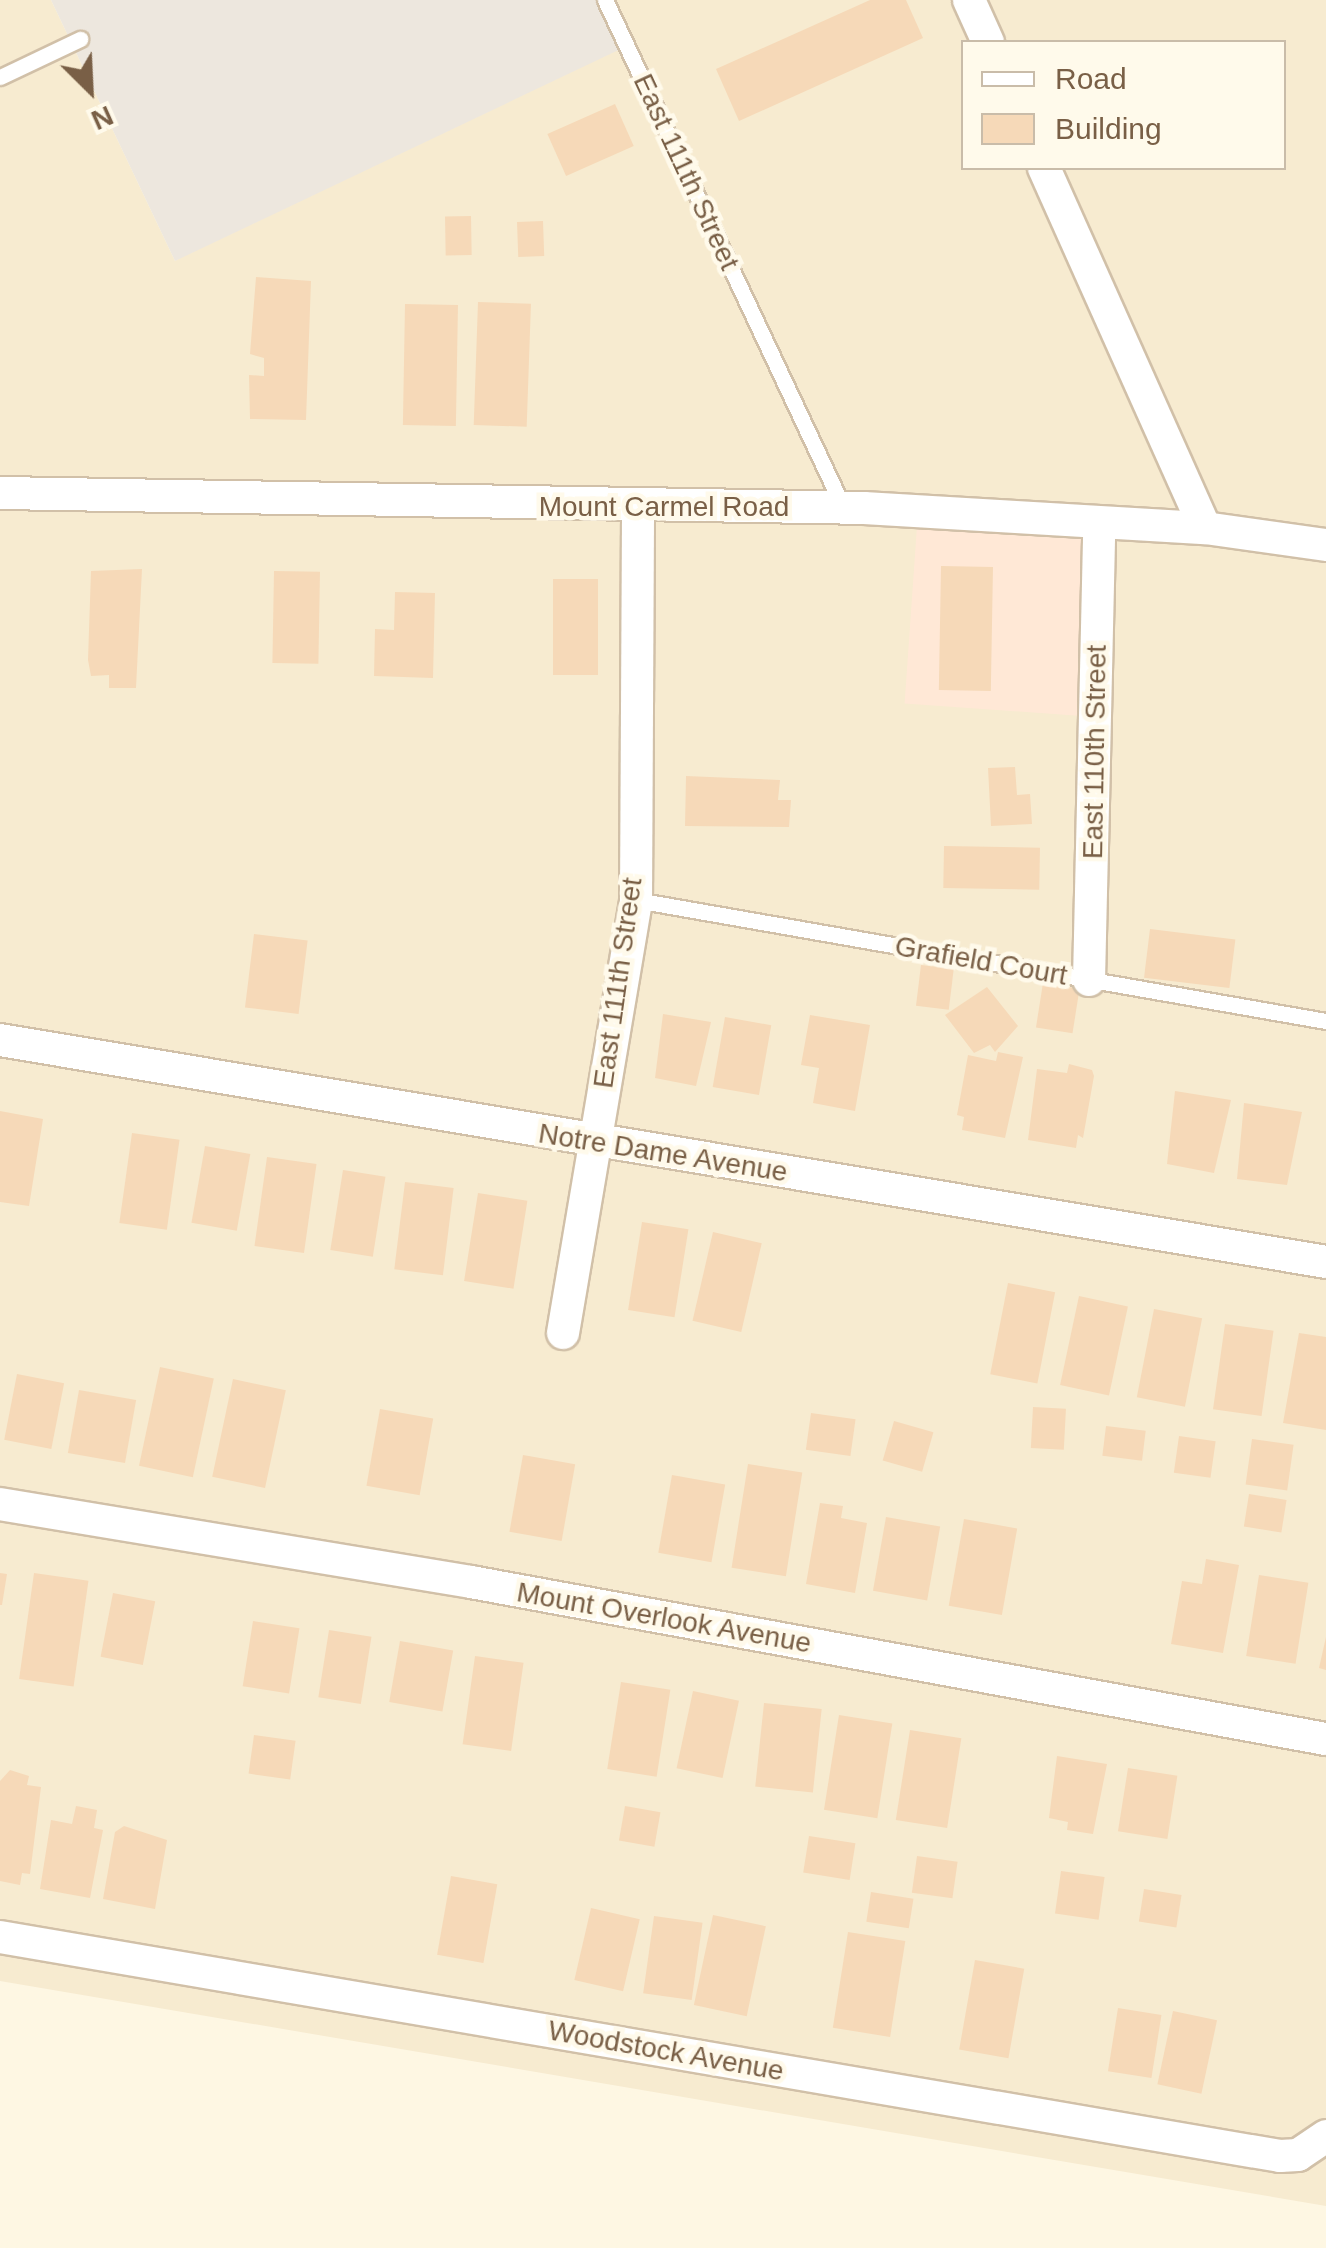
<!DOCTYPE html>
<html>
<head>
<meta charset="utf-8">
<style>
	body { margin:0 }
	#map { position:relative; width:1326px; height:2248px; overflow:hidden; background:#fef7e3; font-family:Helvetica,sans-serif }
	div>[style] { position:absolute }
	.residential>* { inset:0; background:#f7ebd0 }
	.commercial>* { inset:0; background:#ffe8d6; transform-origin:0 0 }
	.industrial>* { inset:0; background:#ede7de }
	.building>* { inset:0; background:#f6d9b8; transform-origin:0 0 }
	.roads { filter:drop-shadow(2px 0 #d1c0a8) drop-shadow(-2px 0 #d1c0a8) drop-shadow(0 2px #d1c0a8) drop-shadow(0 -2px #d1c0a8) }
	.service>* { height:15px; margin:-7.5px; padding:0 7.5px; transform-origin:7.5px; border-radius:7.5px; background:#fff }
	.minor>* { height:32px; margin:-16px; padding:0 16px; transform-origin:16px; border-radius:16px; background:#fff }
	span { translate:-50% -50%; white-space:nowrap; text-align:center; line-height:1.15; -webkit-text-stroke:9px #fffaeb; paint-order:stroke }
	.street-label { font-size:28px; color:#795f46 }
	.legend { position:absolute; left:961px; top:40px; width:325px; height:130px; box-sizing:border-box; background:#fffaeb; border:2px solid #c9bca9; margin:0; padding:12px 18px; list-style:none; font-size:30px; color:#795f46 }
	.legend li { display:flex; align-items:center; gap:20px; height:50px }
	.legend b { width:50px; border:2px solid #c9bca9 }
	.north { position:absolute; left:40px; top:40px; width:100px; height:100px; -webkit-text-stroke:8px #fffaeb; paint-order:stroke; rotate:156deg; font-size:28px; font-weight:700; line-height:40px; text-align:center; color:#795f46 }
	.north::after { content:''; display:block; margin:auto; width:35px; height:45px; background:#795f46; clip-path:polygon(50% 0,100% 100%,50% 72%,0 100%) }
</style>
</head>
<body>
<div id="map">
	<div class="residential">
		<div style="clip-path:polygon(evenodd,0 0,51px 0,175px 261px,605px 0,1326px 0,1326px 2206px,0 1981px,0 0,964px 42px,1284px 42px,1284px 168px,964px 168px,964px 42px)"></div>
	</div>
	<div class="commercial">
		<div style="left:918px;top:512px;width:181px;height:192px;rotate:4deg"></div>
	</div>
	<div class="industrial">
		<div style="clip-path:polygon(51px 0,605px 0,627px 46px,175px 261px)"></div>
	</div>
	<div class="building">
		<div style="clip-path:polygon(870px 0,906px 0,923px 38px,739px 121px,716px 69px)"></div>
		<div style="left:615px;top:104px;width:46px;height:74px;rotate:66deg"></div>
		<div style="left:471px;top:216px;width:39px;height:26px;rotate:89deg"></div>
		<div style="left:543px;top:221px;width:35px;height:26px;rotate:88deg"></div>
		<div style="clip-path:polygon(256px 277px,311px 281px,306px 420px,250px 419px,249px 375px,264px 376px,264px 358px,250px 354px)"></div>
		<div style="left:478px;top:302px;width:53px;height:123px;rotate:2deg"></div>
		<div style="left:405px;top:304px;width:53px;height:121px;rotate:1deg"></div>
		<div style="left:941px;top:566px;width:52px;height:124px;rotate:1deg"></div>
		<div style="clip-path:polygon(142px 569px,136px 688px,109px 688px,109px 675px,91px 676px,88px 660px,91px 571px)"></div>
		<div style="left:274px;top:571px;width:46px;height:92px;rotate:1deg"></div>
		<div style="left:553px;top:579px;width:45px;height:96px"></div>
		<div style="clip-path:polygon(395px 592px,435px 593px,433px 678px,374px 676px,375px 629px,394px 630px)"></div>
		<div style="clip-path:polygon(1015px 767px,1017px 795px,1030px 794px,1032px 824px,991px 826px,988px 768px)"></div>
		<div style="clip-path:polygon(686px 776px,780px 780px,778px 800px,791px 800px,789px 827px,685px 826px)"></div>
		<div style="left:944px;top:846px;width:96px;height:42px;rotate:1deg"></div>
		<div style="left:1150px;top:929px;width:86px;height:49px;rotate:7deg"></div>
		<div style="left:254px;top:934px;width:54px;height:74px;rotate:7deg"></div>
		<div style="left:921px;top:965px;width:33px;height:41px;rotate:7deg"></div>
		<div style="left:1043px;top:983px;width:37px;height:45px;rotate:9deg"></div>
		<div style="clip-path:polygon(987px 987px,1018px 1026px,995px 1052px,990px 1045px,974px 1053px,945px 1015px)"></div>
		<div style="clip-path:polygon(663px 1014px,711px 1022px,696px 1086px,655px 1078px)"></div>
		<div style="clip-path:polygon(810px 1015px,870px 1025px,855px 1111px,813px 1103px,819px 1068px,801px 1065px)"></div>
		<div style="left:725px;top:1017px;width:47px;height:71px;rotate:10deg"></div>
		<div style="clip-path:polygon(998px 1052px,1023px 1057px,1005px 1138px,962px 1130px,964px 1117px,957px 1115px,968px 1055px,996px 1061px)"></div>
		<div style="clip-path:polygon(1069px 1064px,1092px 1070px,1094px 1076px,1083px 1138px,1078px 1135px,1076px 1148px,1028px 1140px,1037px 1069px,1067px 1073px)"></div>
		<div style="clip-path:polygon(1175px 1091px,1231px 1100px,1214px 1173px,1167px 1164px)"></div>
		<div style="clip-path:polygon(1244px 1103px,1302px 1112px,1287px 1185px,1237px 1179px)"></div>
		<div style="clip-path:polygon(0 1111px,43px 1119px,29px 1206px,0 1202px)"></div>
		<div style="left:132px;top:1133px;width:48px;height:91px;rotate:8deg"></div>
		<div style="left:205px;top:1146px;width:46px;height:78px;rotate:10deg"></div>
		<div style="left:267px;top:1157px;width:50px;height:90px;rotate:8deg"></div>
		<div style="left:343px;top:1170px;width:43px;height:81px;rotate:9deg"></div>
		<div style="left:405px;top:1182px;width:49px;height:88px;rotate:7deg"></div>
		<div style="left:478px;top:1193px;width:50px;height:89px;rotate:9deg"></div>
		<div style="left:642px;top:1222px;width:47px;height:89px;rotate:9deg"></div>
		<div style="left:713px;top:1232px;width:50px;height:91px;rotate:13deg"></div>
		<div style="left:1008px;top:1283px;width:48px;height:93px;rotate:11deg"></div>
		<div style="left:1079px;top:1296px;width:50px;height:91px;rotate:12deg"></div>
		<div style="left:1154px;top:1309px;width:49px;height:90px;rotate:11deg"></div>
		<div style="left:1225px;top:1324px;width:49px;height:86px;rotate:8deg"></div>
		<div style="clip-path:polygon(1299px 1333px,1326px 1337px,1326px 1430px,1283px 1423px)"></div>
		<div style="left:160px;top:1367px;width:55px;height:101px;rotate:12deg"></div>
		<div style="left:17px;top:1374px;width:48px;height:67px;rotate:11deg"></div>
		<div style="left:233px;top:1379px;width:54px;height:100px;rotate:12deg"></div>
		<div style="left:79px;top:1390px;width:58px;height:64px;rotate:10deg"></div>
		<div style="left:1033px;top:1407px;width:33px;height:41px;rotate:3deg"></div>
		<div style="left:380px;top:1409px;width:54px;height:78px;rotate:10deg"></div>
		<div style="left:811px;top:1413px;width:45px;height:37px;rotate:8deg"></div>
		<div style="left:894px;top:1421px;width:41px;height:41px;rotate:16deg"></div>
		<div style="left:1106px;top:1426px;width:40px;height:30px;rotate:7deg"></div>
		<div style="left:1179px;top:1436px;width:37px;height:37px;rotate:8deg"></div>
		<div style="left:1252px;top:1439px;width:42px;height:46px;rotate:8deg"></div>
		<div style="left:523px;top:1455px;width:53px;height:78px;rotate:10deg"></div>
		<div style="left:748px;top:1464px;width:55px;height:105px;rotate:9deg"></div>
		<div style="left:672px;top:1475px;width:54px;height:79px;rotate:10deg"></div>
		<div style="left:1249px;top:1494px;width:38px;height:33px;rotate:9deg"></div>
		<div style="clip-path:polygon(820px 1503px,843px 1506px,841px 1518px,867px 1523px,855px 1593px,806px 1584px)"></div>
		<div style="left:886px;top:1517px;width:55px;height:75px;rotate:10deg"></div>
		<div style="left:964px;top:1519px;width:54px;height:88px;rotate:10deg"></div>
		<div style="clip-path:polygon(1206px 1559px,1239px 1565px,1223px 1653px,1171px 1644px,1182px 1581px,1202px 1584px)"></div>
		<div style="clip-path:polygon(0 1573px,7px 1574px,2px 1605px,0 1605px)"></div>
		<div style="left:34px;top:1573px;width:55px;height:107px;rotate:8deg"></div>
		<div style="left:1259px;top:1575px;width:50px;height:82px;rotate:9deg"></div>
		<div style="left:113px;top:1593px;width:43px;height:65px;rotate:11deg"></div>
		<div style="left:253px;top:1621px;width:47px;height:66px;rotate:9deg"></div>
		<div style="left:329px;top:1630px;width:43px;height:68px;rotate:9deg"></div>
		<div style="clip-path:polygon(1326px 1637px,1326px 1670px,1319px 1668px)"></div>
		<div style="left:400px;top:1641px;width:54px;height:62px;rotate:10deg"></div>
		<div style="left:475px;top:1656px;width:49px;height:89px;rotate:8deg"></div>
		<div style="left:621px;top:1682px;width:50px;height:88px;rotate:9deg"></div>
		<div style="left:693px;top:1691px;width:47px;height:79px;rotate:12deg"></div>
		<div style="left:764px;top:1703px;width:58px;height:84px;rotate:6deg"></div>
		<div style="left:839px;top:1715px;width:54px;height:96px;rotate:9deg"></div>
		<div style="left:910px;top:1730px;width:52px;height:91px;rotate:9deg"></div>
		<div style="left:254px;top:1735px;width:42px;height:39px;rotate:8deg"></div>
		<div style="clip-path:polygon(1057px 1756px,1107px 1764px,1093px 1834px,1067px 1830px,1068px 1822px,1049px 1818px)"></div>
		<div style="left:1128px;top:1768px;width:50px;height:64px;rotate:9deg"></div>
		<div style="clip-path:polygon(10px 1770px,29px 1776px,27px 1785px,41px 1787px,30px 1874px,22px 1873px,20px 1885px,0 1881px,0 1781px)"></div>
		<div style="clip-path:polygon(76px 1806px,97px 1810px,94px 1828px,103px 1830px,90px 1898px,40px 1889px,51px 1820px,72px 1824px)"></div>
		<div style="left:625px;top:1806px;width:36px;height:35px;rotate:10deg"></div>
		<div style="clip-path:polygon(124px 1826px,167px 1840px,155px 1909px,103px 1899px,115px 1832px)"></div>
		<div style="left:809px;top:1836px;width:47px;height:37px;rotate:9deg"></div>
		<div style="left:917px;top:1856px;width:41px;height:37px;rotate:8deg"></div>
		<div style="left:1061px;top:1871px;width:44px;height:43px;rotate:8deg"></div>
		<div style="left:451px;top:1876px;width:47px;height:80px;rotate:10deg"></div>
		<div style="left:1144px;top:1889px;width:38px;height:33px;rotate:9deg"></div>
		<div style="left:871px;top:1892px;width:43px;height:30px;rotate:9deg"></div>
		<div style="left:591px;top:1908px;width:50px;height:74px;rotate:13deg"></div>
		<div style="left:713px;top:1915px;width:54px;height:92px;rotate:12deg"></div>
		<div style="left:654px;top:1916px;width:49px;height:78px;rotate:8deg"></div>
		<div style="left:848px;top:1932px;width:58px;height:97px;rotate:9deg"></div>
		<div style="left:975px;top:1960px;width:50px;height:91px;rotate:10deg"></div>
		<div style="left:1118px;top:2008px;width:44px;height:64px;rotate:9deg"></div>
		<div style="left:1173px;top:2011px;width:45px;height:75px;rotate:12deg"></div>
	</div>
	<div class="roads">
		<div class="service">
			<div style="left:605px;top:0;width:560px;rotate:64.85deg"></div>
			<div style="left:0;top:77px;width:89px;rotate:-25.4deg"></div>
			<div style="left:636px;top:900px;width:701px;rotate:9.95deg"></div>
		</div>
		<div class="minor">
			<div style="left:969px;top:0;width:46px;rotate:65.7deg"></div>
			<div style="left:1044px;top:168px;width:394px;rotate:65.9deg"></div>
			<div style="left:0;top:493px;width:864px;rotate:0.99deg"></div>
			<div style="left:864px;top:508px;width:342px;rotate:3.4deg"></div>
			<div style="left:1205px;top:528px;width:122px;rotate:8deg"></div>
			<div style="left:1089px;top:980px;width:455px;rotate:-88.7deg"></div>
			<div style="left:0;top:1040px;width:1344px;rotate:9.5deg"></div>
			<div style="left:563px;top:1333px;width:439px;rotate:-80.4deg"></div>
			<div style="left:636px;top:900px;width:391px;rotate:-89.7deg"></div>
			<div style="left:0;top:1504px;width:477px;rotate:9.4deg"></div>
			<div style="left:471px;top:1582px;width:869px;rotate:10.41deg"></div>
			<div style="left:0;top:1937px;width:1299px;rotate:9.71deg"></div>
			<div style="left:1280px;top:2156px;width:18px;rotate:-3deg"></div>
			<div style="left:1298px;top:2155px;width:34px;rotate:-34deg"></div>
		</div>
	</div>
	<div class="street-label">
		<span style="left:686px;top:172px;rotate:65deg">East 111th Street</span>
		<span style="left:664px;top:507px">Mount Carmel Road</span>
		<span style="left:1095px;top:752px;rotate:-89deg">East 110th Street</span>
		<span style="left:981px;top:961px;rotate:10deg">Grafield Court</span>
		<span style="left:618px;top:983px;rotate:-82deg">East 111th Street</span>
		<span style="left:663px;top:1153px;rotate:9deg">Notre Dame Avenue</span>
		<span style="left:664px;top:1618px;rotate:10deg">Mount Overlook Avenue</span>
		<span style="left:666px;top:2051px;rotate:10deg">Woodstock Avenue</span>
	</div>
	<ul class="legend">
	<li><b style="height:12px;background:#fff"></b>Road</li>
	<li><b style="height:28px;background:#f6d9b8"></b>Building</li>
	</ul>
	<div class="north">N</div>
</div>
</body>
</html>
